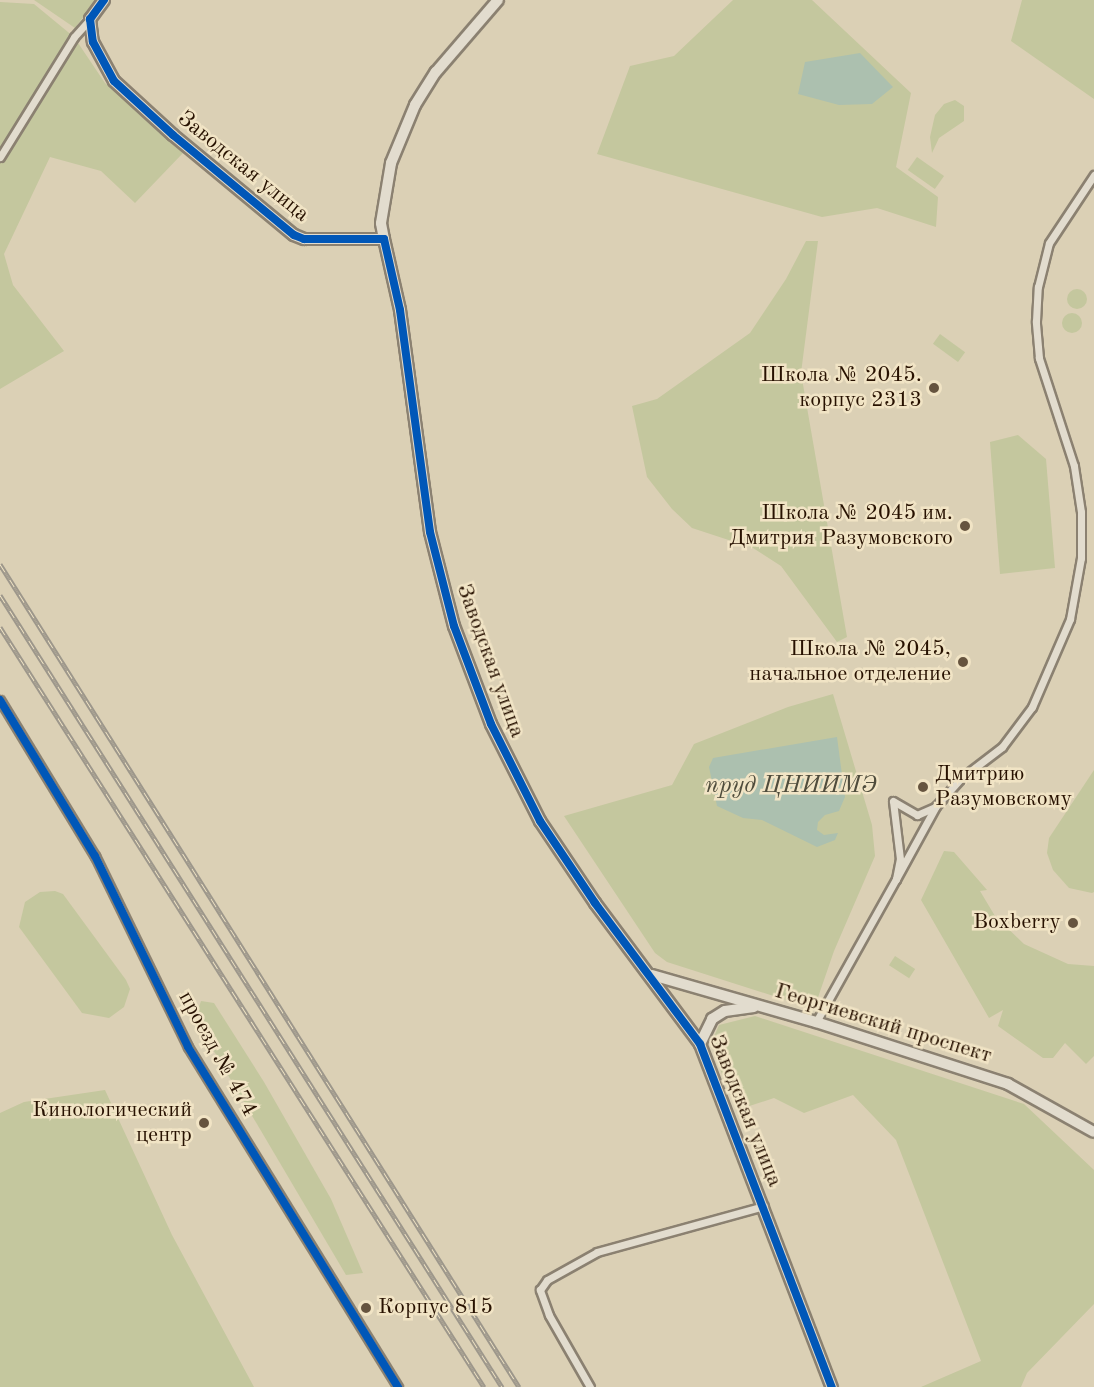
<!DOCTYPE html>
<html>
<head>
<meta charset="utf-8">
<style>
	body { margin:0 }
	#map { position:relative; width:1094px; height:1387px; overflow:hidden; background:#dbd0b5; font-family:"Old Standard TT",serif }
	div>[style] { position:absolute }
	.green>* { inset:0; background:#c4c79e; transform-origin:0 0 }
	.round { border-radius:50% }
	.water>* { inset:0; background:#acc0af }
	.roads { filter:drop-shadow(2px 0 #8b8171) drop-shadow(-2px 0 #8b8171) drop-shadow(0 2px #8b8171) drop-shadow(0 -2px #8b8171) }
	.street>* { height:7px; margin:-3.5px; padding:0 3.5px; transform-origin:3.5px; border-radius:3.5px; background:#e2dcce }
	.secondary>* { height:10px; margin:-5px; padding:0 5px; transform-origin:5px; border-radius:5px; background:#e2dcce }
	.rail>* { height:5px; margin-top:-2.5px; transform-origin:0; background:repeating-linear-gradient(90deg,#f1e4c5 0 9px,#9d978b 0 18px); box-sizing:border-box; border-block:2px solid #9d978b }
	.cycleway>* { height:8px; margin:-4px; padding:0 4px; transform-origin:4px; border-radius:4px; background:#0057b8 }
	.dots>* { width:16px; height:16px; translate:-50% -50%; box-sizing:border-box; border:3px solid #f1e4c5; border-radius:50% }
	span { translate:-50% -50%; white-space:nowrap; text-align:center; line-height:1.15; -webkit-text-stroke:5px #f1e4c5; paint-order:stroke }
	.street-label { font-size:22px; color:#271100 }
	.poi-label { font-size:22px; color:#271100 }
	.right { translate:-100% -50%; text-align:right }
	.left { translate:0 -50%; text-align:left }
	.water-label { font-size:24px; color:#4f4c3c; font-style:italic }
</style>
</head>
<body>
<div id="map">
	<div class="green">
		<div style="clip-path:polygon(34px 0,96px 0,75px 28px)"></div>
		<div style="clip-path:polygon(733px 0,812px 0,911px 93px,896px 167px,938px 197px,936px 227px,877px 208px,822px 217px,597px 154px,630px 66px,674px 56px)"></div>
		<div style="clip-path:polygon(1022px 0,1094px 0,1094px 99px,1011px 41px)"></div>
		<div style="clip-path:polygon(0 2px,34px 4px,74px 37px,105px 83px,183px 153px,135px 203px,101px 171px,50px 157px,4px 254px,13px 285px,64px 351px,0 389px)"></div>
		<div style="clip-path:polygon(955px 100px,964px 106px,964px 121px,939px 138px,932px 153px,930px 137px,935px 115px,944px 104px)"></div>
		<div style="left:917px;top:157px;width:33px;height:16px;rotate:35deg"></div>
		<div style="clip-path:polygon(806px 241px,818px 241px,801px 373px,847px 637px,837px 642px,781px 566px,753px 548px,692px 528px,672px 509px,647px 477px,632px 406px,657px 399px,750px 333px,786px 279px)"></div>
		<div class="round" style="left:1067px;top:289px;width:20px;height:20px"></div>
		<div class="round" style="left:1062px;top:313px;width:20px;height:20px"></div>
		<div style="left:940px;top:334px;width:31px;height:12px;rotate:36deg"></div>
		<div style="clip-path:polygon(1018px 435px,1046px 459px,1055px 568px,1000px 574px,990px 442px)"></div>
		<div style="clip-path:polygon(833px 694px,872px 825px,875px 856px,834px 951px,814px 1009px,667px 962px,655px 953px,564px 816px,672px 785px,694px 744px,788px 707px)"></div>
		<div style="clip-path:polygon(1094px 770px,1094px 892px,1092px 893px,1069px 888px,1053px 870px,1047px 853px,1049px 838px)"></div>
		<div style="clip-path:polygon(944px 851px,954px 852px,987px 890px,980px 891px,995px 916px,1024px 944px,1068px 964px,1094px 966px,1094px 1056px,1086px 1064px,1065px 1043px,1053px 1058px,1043px 1058px,998px 1026px,1003px 1010px,989px 1018px,921px 900px)"></div>
		<div style="clip-path:polygon(55px 891px,63px 894px,126px 980px,130px 989px,124px 1007px,109px 1018px,82px 1013px,19px 927px,25px 902px,40px 892px)"></div>
		<div style="left:895px;top:956px;width:24px;height:11px;rotate:33deg"></div>
		<div style="clip-path:polygon(201px 1001px,214px 1003px,264px 1082px,331px 1199px,363px 1273px,346px 1275px,195px 1019px)"></div>
		<div style="clip-path:polygon(755px 1016px,1024px 1104px,1094px 1170px,1094px 1304px,1027px 1373px,1021px 1387px,921px 1387px,981px 1361px,896px 1140px,853px 1095px,804px 1113px,774px 1098px,737px 1110px,717px 1062px,713px 1039px,719px 1025px)"></div>
		<div style="clip-path:polygon(105px 1090px,172px 1235px,254px 1387px,0 1387px,0 1113px,24px 1102px)"></div>
	</div>
	<div class="water">
		<div style="clip-path:polygon(860px 53px,893px 87px,872px 104px,839px 105px,798px 94px,805px 62px)"></div>
		<div style="clip-path:polygon(837px 737px,845px 797px,839px 811px,825px 815px,818px 822px,817px 830px,824px 835px,838px 833px,835px 840px,817px 847px,762px 820px,743px 818px,717px 806px,709px 767px,713px 758px)"></div>
	</div>
	<div class="roads">
		<div class="street">
			<div style="left:0;top:157px;width:141px;rotate:-58.3deg"></div>
			<div style="left:74px;top:37px;width:24px;rotate:-48deg"></div>
			<div style="left:0;top:700px;width:183px;rotate:58.7deg"></div>
			<div style="left:95px;top:856px;width:212px;rotate:64deg"></div>
			<div style="left:188px;top:1047px;width:400px;rotate:58.3deg"></div>
			<div style="left:893px;top:801px;width:28px;rotate:30deg"></div>
			<div style="left:917px;top:815px;width:20px;rotate:-24deg"></div>
			<div style="left:896px;top:879px;width:83px;rotate:-61.3deg"></div>
			<div style="left:936px;top:806px;width:36px;rotate:-48deg"></div>
			<div style="left:960px;top:779px;width:53px;rotate:-37.3deg"></div>
			<div style="left:1002px;top:747px;width:50px;rotate:-53.1deg"></div>
			<div style="left:1032px;top:707px;width:96px;rotate:-66.6deg"></div>
			<div style="left:1070px;top:619px;width:62px;rotate:-79.8deg"></div>
			<div style="left:1081px;top:558px;width:46px;rotate:-90deg"></div>
			<div style="left:1081px;top:512px;width:47px;rotate:-98.7deg"></div>
			<div style="left:1074px;top:466px;width:114px;rotate:-108deg"></div>
			<div style="left:1039px;top:358px;width:37px;rotate:-95deg"></div>
			<div style="left:1036px;top:321px;width:34px;rotate:-87deg"></div>
			<div style="left:1038px;top:287px;width:45px;rotate:-76deg"></div>
			<div style="left:1049px;top:243px;width:82px;rotate:-56.5deg"></div>
			<div style="left:816px;top:1022px;width:164px;rotate:-60.8deg"></div>
			<div style="left:896px;top:879px;width:20px;rotate:-79deg"></div>
			<div style="left:900px;top:859px;width:58px;rotate:-96.9deg"></div>
			<div style="left:590px;top:1387px;width:83px;rotate:-119.7deg"></div>
			<div style="left:549px;top:1315px;width:27px;rotate:-110deg"></div>
			<div style="left:540px;top:1290px;width:12px;rotate:-55deg"></div>
			<div style="left:547px;top:1280px;width:57px;rotate:-29.2deg"></div>
			<div style="left:597px;top:1252px;width:173px;rotate:-15.4deg"></div>
		</div>
		<div class="secondary">
			<div style="left:104px;top:0;width:24px;rotate:126deg"></div>
			<div style="left:90px;top:19px;width:23px;rotate:83deg"></div>
			<div style="left:93px;top:42px;width:44px;rotate:61.7deg"></div>
			<div style="left:114px;top:81px;width:80px;rotate:42.5deg"></div>
			<div style="left:173px;top:135px;width:157px;rotate:39.6deg"></div>
			<div style="left:294px;top:235px;width:11px;rotate:22deg"></div>
			<div style="left:304px;top:239px;width:80px"></div>
			<div style="left:384px;top:239px;width:73px;rotate:77.3deg"></div>
			<div style="left:400px;top:310px;width:224px;rotate:82.3deg"></div>
			<div style="left:430px;top:532px;width:97px;rotate:75.7deg"></div>
			<div style="left:454px;top:626px;width:105px;rotate:69.3deg"></div>
			<div style="left:491px;top:724px;width:109px;rotate:63.2deg"></div>
			<div style="left:540px;top:821px;width:99px;rotate:56.1deg"></div>
			<div style="left:595px;top:903px;width:176px;rotate:53.3deg"></div>
			<div style="left:700px;top:1044px;width:368px;rotate:69deg"></div>
			<div style="left:384px;top:239px;width:16px;rotate:-101deg"></div>
			<div style="left:381px;top:223px;width:61px;rotate:-80.5deg"></div>
			<div style="left:391px;top:163px;width:63px;rotate:-67.5deg"></div>
			<div style="left:415px;top:105px;width:39px;rotate:-58deg"></div>
			<div style="left:436px;top:72px;width:95px;rotate:-49.3deg"></div>
			<div style="left:652px;top:975px;width:171px;rotate:16deg"></div>
			<div style="left:816px;top:1022px;width:202px;rotate:17.9deg"></div>
			<div style="left:1008px;top:1084px;width:98px;rotate:29.2deg"></div>
			<div style="left:700px;top:1044px;width:28px;rotate:-64deg"></div>
			<div style="left:712px;top:1019px;width:15px;rotate:-32deg"></div>
			<div style="left:725px;top:1011px;width:29px;rotate:-8deg"></div>
		</div>
	</div>
	<div class="rail">
		<div style="left:0;top:564px;width:973px;rotate:57.76deg"></div>
		<div style="left:0;top:595px;width:938px;rotate:57.63deg"></div>
		<div style="left:0;top:627px;width:901px;rotate:57.51deg"></div>
	</div>
	<div class="cycleway">
		<div style="left:104px;top:0;width:24px;rotate:126deg"></div>
		<div style="left:90px;top:19px;width:23px;rotate:83deg"></div>
		<div style="left:93px;top:42px;width:44px;rotate:61.7deg"></div>
		<div style="left:114px;top:81px;width:80px;rotate:42.5deg"></div>
		<div style="left:173px;top:135px;width:157px;rotate:39.6deg"></div>
		<div style="left:294px;top:235px;width:11px;rotate:22deg"></div>
		<div style="left:304px;top:239px;width:80px"></div>
		<div style="left:384px;top:239px;width:73px;rotate:77.3deg"></div>
		<div style="left:400px;top:310px;width:224px;rotate:82.3deg"></div>
		<div style="left:430px;top:532px;width:97px;rotate:75.7deg"></div>
		<div style="left:454px;top:626px;width:105px;rotate:69.3deg"></div>
		<div style="left:491px;top:724px;width:109px;rotate:63.2deg"></div>
		<div style="left:540px;top:821px;width:99px;rotate:56.1deg"></div>
		<div style="left:595px;top:903px;width:176px;rotate:53.3deg"></div>
		<div style="left:700px;top:1044px;width:368px;rotate:69deg"></div>
		<div style="left:0;top:700px;width:183px;rotate:58.7deg"></div>
		<div style="left:95px;top:856px;width:212px;rotate:64deg"></div>
		<div style="left:188px;top:1047px;width:400px;rotate:58.3deg"></div>
	</div>
	<div class="dots">
		<div style="left:934px;top:388px;background:#66543f"></div>
		<div style="left:965px;top:526px;background:#66543f"></div>
		<div style="left:963px;top:662px;background:#66543f"></div>
		<div style="left:923px;top:787px;background:#66543f"></div>
		<div style="left:1073px;top:923px;background:#66543f"></div>
		<div style="left:204px;top:1123px;background:#66543f"></div>
		<div style="left:366px;top:1308px;background:#66543f"></div>
	</div>
	<div class="street-label">
		<span style="left:243px;top:167px;rotate:39deg">Заводская улица</span>
		<span style="left:490px;top:661px;rotate:70deg">Заводская улица</span>
		<span style="left:883px;top:1024px;rotate:17deg">Георгиевский проспект</span>
		<span style="left:217px;top:1054px;rotate:61deg">проезд № 474</span>
		<span style="left:745px;top:1111px;rotate:68deg">Заводская улица</span>
	</div>
	<div class="poi-label">
		<span class="right" style="left:922px;top:388px">Школа № 2045.<br>корпус 2313</span>
		<span class="right" style="left:953px;top:526px">Школа № 2045 им.<br>Дмитрия Разумовского</span>
		<span class="right" style="left:951px;top:662px">Школа № 2045,<br>начальное отделение</span>
		<span class="left" style="left:935px;top:787px">Дмитрию<br>Разумовскому</span>
		<span class="right" style="left:1061px;top:923px">Boxberry</span>
		<span class="right" style="left:192px;top:1123px">Кинологический<br>центр</span>
		<span class="left" style="left:378px;top:1308px">Корпус 815</span>
	</div>
	<div class="water-label">
		<span style="left:791px;top:787px">пруд ЦНИИМЭ</span>
	</div>
</div>
</body>
</html>
